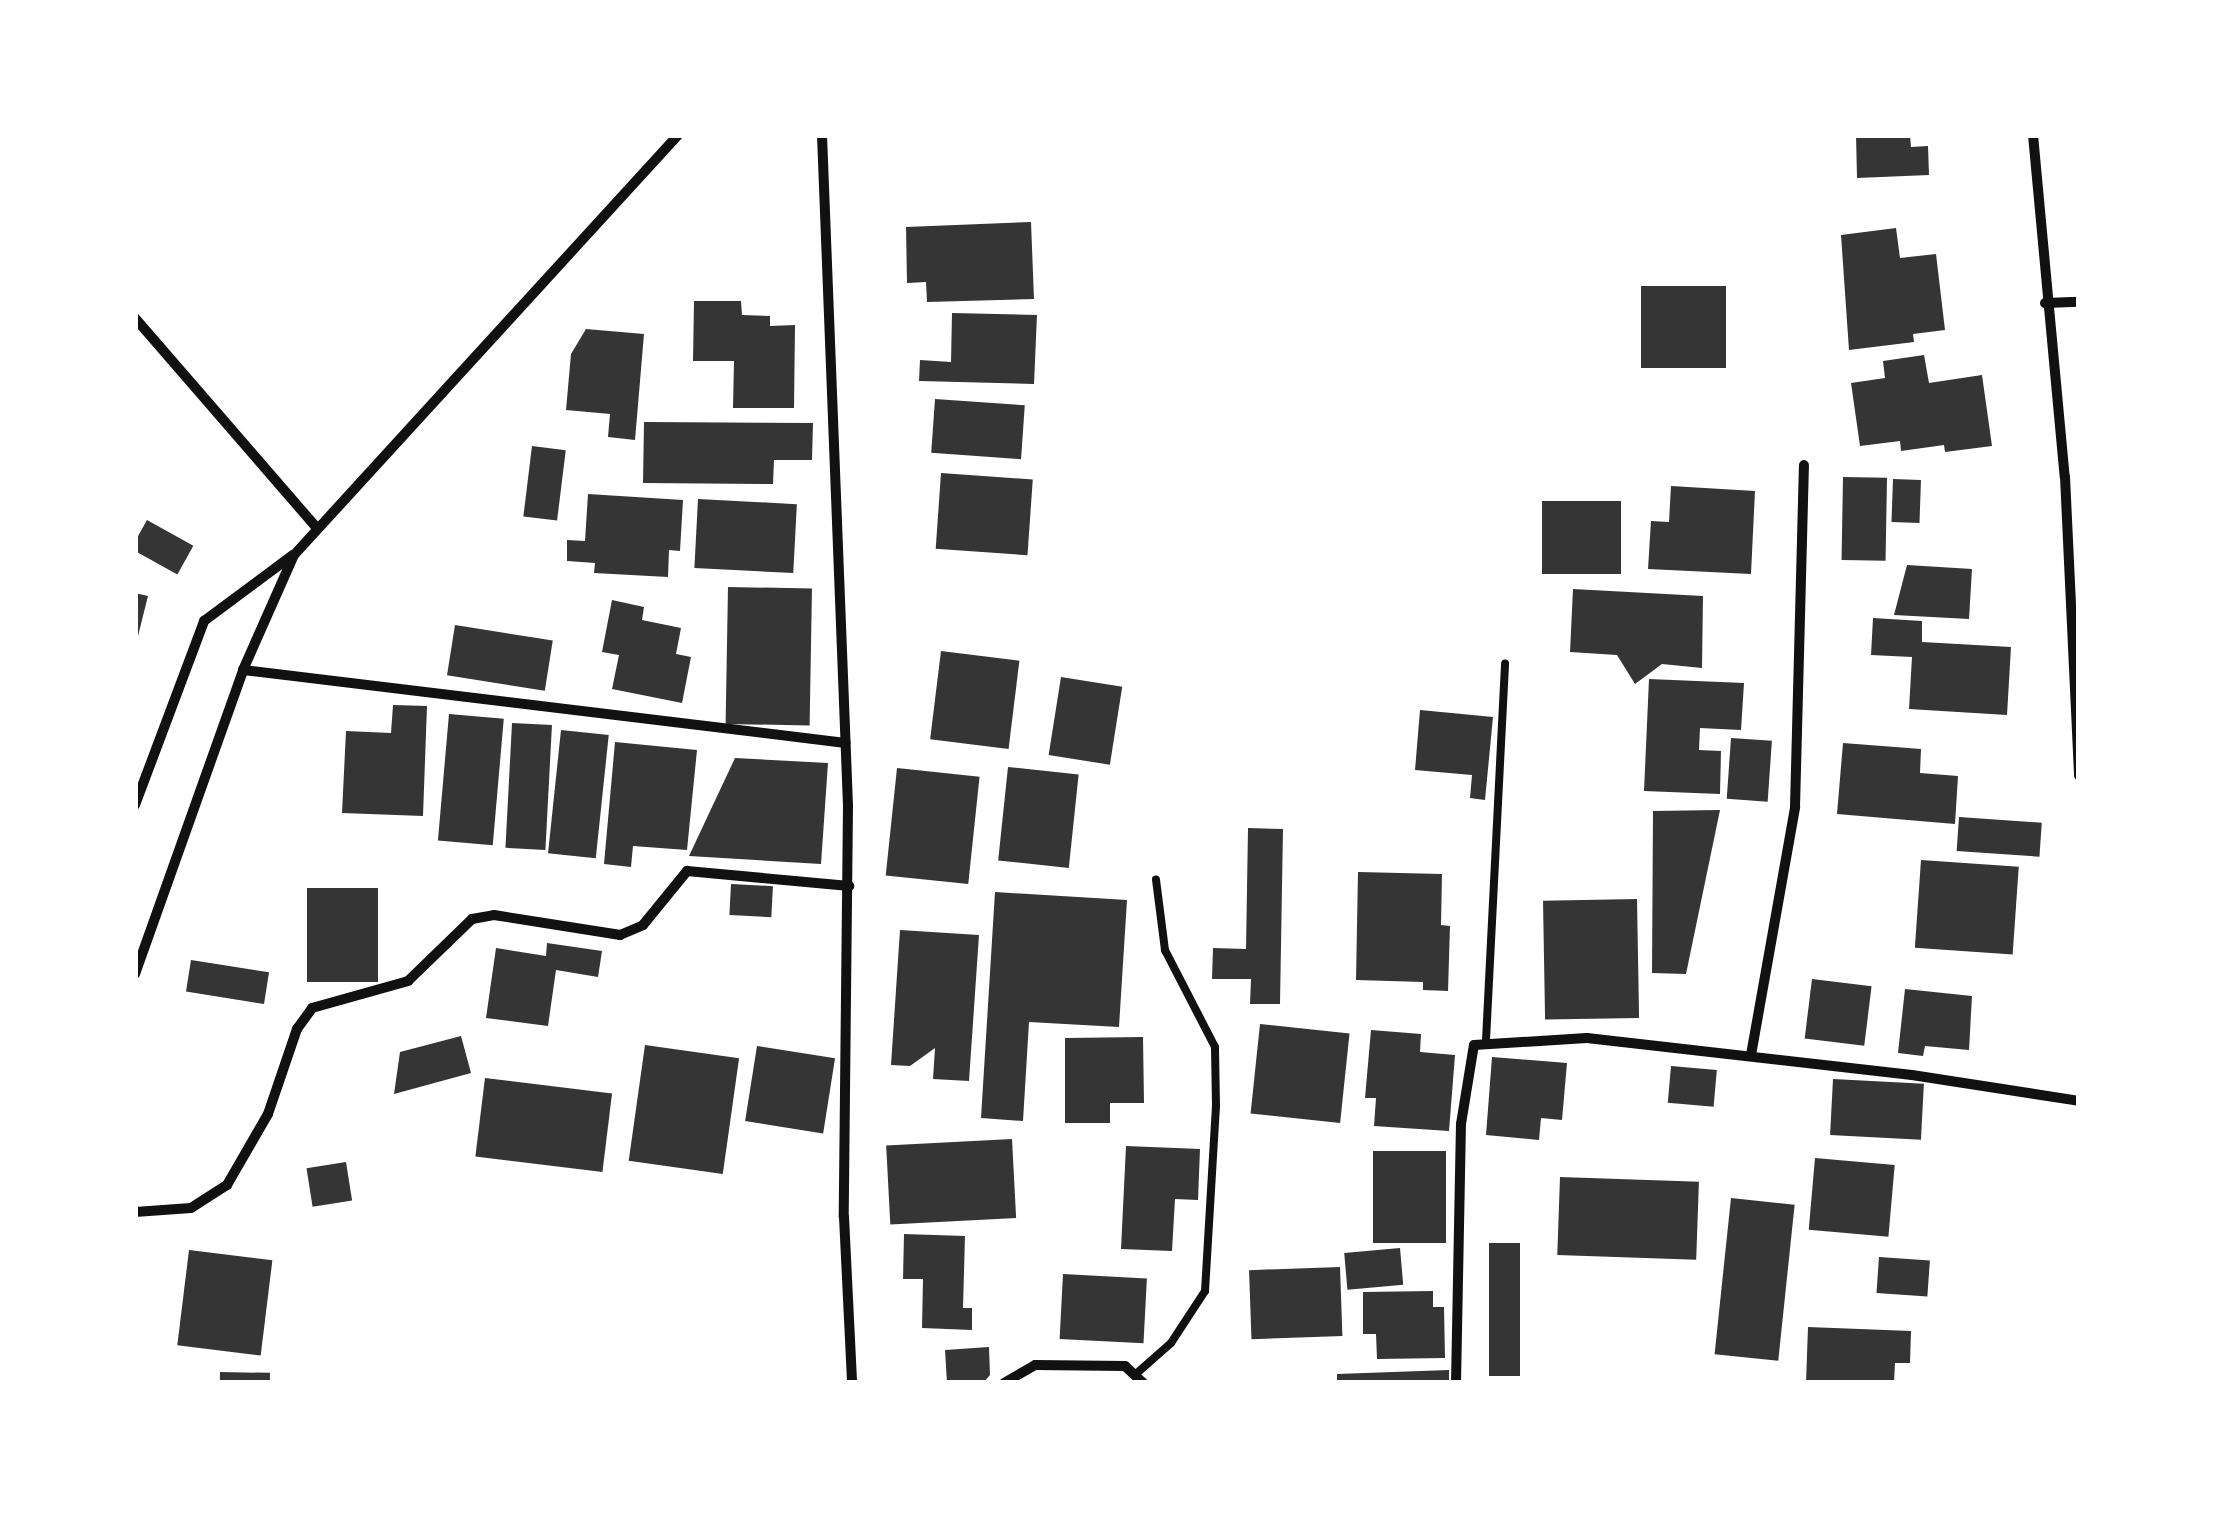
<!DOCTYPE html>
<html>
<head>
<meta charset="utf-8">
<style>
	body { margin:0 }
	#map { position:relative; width:2214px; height:1518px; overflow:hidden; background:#fff; font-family:"PT Sans",sans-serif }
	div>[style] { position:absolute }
	.building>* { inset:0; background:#353535; transform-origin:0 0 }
	.service>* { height:8px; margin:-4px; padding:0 4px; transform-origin:4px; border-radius:4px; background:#111 }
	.minor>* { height:10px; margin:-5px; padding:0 5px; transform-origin:5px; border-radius:5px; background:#111 }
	span { translate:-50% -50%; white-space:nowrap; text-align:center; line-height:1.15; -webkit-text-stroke:8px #fff; paint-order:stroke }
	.frame { position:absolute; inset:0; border:138px solid #fff; pointer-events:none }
</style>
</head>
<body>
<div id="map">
	<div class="building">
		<div style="clip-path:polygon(1856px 135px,1910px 135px,1911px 147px,1928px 146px,1929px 175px,1857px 178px)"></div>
		<div style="clip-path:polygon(1031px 222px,1034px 299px,927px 302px,926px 282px,907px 283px,906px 227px)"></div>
		<div style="clip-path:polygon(1896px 228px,1900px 258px,1936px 254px,1945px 330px,1913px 334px,1914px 342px,1849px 350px,1841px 235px)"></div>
		<div style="left:1641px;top:286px;width:85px;height:82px"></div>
		<div style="clip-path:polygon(694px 301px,741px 301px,742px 315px,770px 316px,770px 326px,795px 325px,794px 408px,733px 408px,734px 361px,693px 361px)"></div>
		<div style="clip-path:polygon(952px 313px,1037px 315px,1034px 384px,919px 381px,920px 360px,951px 362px)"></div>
		<div style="clip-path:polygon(586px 329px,644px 334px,635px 440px,608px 437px,610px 414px,566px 410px,571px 354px)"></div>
		<div style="clip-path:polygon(1924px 355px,1929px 383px,1982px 375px,1992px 446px,1945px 452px,1944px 445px,1901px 451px,1900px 441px,1860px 446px,1851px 383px,1885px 378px,1883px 361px)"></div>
		<div style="left:935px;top:399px;width:90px;height:54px;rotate:4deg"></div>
		<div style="clip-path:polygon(644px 422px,813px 423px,812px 460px,774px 460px,773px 484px,643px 483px)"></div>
		<div style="left:532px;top:446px;width:34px;height:71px;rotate:7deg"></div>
		<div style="left:941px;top:473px;width:92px;height:76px;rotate:4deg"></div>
		<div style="left:1843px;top:477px;width:44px;height:83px;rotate:1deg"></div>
		<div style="left:1893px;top:479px;width:28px;height:43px;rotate:2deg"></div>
		<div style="clip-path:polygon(1671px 486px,1755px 491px,1751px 574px,1648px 569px,1651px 521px,1669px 522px)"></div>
		<div style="clip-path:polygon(588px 494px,683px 500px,680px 551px,669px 550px,668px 577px,594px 573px,595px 563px,567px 561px,567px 540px,585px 541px)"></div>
		<div style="left:698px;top:499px;width:99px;height:69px;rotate:3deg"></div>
		<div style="left:1542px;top:501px;width:79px;height:73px"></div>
		<div style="left:147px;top:520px;width:53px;height:33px;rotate:29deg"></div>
		<div style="clip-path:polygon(1907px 565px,1972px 569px,1969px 619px,1894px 615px)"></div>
		<div style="left:728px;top:587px;width:84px;height:137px;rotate:1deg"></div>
		<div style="clip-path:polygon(1573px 589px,1703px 596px,1702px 668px,1662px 664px,1635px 684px,1617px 655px,1570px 652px)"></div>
		<div style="clip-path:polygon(135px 593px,148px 596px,136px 644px,135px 644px)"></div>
		<div style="clip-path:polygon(612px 600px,644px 607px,642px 620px,681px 628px,676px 654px,691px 657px,682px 703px,612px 689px,619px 655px,602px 652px)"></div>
		<div style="clip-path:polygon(1873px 618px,1922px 621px,1922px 642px,2011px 647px,2007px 715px,1909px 709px,1912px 657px,1871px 655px)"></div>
		<div style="left:455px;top:625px;width:99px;height:51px;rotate:9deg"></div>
		<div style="left:941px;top:651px;width:79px;height:89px;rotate:7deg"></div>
		<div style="left:1061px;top:677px;width:62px;height:79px;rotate:9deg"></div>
		<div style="clip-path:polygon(1649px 679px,1744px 683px,1741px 730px,1700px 728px,1699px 750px,1721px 751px,1720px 794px,1644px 791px)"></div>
		<div style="clip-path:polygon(393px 705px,427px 706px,423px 816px,342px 813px,346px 731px,391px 733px)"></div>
		<div style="clip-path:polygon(1420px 710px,1493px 717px,1485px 800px,1470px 798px,1472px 775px,1415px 770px)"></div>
		<div style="left:449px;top:714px;width:55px;height:127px;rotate:5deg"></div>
		<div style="left:512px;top:723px;width:40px;height:125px;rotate:3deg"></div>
		<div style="left:561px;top:730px;width:48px;height:124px;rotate:6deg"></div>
		<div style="left:1731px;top:738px;width:41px;height:61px;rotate:4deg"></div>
		<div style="clip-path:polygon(615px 742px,697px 750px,687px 850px,633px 846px,631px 867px,604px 864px)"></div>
		<div style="clip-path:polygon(1843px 743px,1921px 749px,1920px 773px,1958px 776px,1955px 824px,1837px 814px)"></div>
		<div style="clip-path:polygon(735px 758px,828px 763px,821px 864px,689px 856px)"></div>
		<div style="left:1008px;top:767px;width:71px;height:94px;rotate:6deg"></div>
		<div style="left:897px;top:768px;width:83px;height:108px;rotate:6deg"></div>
		<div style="clip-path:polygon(1720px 810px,1686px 974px,1652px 973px,1653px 811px)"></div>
		<div style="left:1959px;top:817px;width:83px;height:34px;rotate:4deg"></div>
		<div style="clip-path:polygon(1248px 828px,1283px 829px,1280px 1004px,1250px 1004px,1251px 979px,1212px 979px,1213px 948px,1246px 949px)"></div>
		<div style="left:1921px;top:860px;width:98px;height:88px;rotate:4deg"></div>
		<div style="clip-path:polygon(1358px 872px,1442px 874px,1441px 925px,1450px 926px,1448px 991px,1423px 990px,1423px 982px,1356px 980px)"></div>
		<div style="left:731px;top:884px;width:42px;height:31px;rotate:3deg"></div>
		<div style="left:307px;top:888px;width:71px;height:94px"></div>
		<div style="clip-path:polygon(995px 892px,1127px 900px,1119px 1027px,1029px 1022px,1023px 1121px,981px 1118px)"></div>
		<div style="left:1637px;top:899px;width:119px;height:94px;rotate:89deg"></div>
		<div style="clip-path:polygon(900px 930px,979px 935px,969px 1081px,933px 1079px,935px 1048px,910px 1066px,891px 1065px)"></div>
		<div style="clip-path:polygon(547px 943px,602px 951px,598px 977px,556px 970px,548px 1026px,486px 1018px,496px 948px,546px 956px)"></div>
		<div style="left:191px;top:960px;width:79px;height:32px;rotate:9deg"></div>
		<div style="left:1812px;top:979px;width:60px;height:60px;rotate:7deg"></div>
		<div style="clip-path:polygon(1905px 989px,1972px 996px,1969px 1050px,1925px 1046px,1923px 1056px,1898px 1053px)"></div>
		<div style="left:1260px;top:1024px;width:90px;height:90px;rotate:6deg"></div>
		<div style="clip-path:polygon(1371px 1030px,1421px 1034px,1420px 1052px,1455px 1055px,1449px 1131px,1374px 1126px,1376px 1098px,1365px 1098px)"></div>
		<div style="clip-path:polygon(461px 1036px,471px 1073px,394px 1094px,400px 1052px)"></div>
		<div style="clip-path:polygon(1143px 1037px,1144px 1103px,1110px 1103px,1110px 1123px,1065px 1123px,1065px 1038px)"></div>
		<div style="left:645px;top:1045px;width:95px;height:117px;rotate:8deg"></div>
		<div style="left:757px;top:1046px;width:79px;height:76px;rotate:9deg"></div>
		<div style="clip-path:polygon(1492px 1057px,1567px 1063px,1562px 1120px,1541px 1118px,1539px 1140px,1486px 1135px)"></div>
		<div style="left:1671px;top:1066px;width:46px;height:37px;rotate:5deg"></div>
		<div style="left:485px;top:1078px;width:128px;height:79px;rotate:7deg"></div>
		<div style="left:1833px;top:1079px;width:91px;height:56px;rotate:3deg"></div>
		<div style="left:1012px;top:1139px;width:79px;height:126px;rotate:87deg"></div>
		<div style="clip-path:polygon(1126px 1146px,1200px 1149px,1198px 1200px,1175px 1199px,1172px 1251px,1121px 1249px)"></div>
		<div style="left:1373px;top:1151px;width:73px;height:92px"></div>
		<div style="left:1815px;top:1158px;width:80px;height:72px;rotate:5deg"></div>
		<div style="left:346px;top:1162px;width:39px;height:40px;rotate:81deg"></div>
		<div style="left:1560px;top:1177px;width:139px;height:78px;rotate:2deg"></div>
		<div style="left:1731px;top:1198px;width:64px;height:157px;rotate:6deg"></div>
		<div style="clip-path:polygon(904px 1234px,965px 1236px,963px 1308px,972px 1308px,972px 1330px,922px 1328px,923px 1279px,903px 1279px)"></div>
		<div style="left:1489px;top:1243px;width:31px;height:133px"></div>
		<div style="left:1400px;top:1248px;width:37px;height:56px;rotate:85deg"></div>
		<div style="left:189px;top:1250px;width:84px;height:96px;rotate:7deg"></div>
		<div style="left:1879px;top:1257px;width:51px;height:36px;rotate:4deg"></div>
		<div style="left:1340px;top:1267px;width:69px;height:91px;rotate:88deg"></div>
		<div style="left:1063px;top:1274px;width:84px;height:65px;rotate:3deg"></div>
		<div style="clip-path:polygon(1433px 1291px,1433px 1307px,1444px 1307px,1445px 1358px,1377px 1359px,1376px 1334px,1363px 1334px,1363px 1292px)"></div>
		<div style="clip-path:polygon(1808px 1327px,1911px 1331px,1910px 1363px,1895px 1363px,1894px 1383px,1806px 1383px)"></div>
		<div style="clip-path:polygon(989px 1347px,990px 1375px,983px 1383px,947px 1383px,945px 1350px)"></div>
		<div style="clip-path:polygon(1449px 1370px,1449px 1383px,1337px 1383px,1337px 1374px)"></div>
		<div style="left:220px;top:1372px;width:50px;height:11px;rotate:1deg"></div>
	</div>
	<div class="service">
		<div style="left:1486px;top:1040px;width:377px;rotate:-87.1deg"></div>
		<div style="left:1137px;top:1373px;width:45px;rotate:-41.4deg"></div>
		<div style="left:1171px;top:1343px;width:62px;rotate:-56.8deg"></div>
		<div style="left:1205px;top:1291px;width:185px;rotate:-86.6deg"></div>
		<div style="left:1216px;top:1106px;width:59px;rotate:-91deg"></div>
		<div style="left:1215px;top:1047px;width:109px;rotate:-117.3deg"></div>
		<div style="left:1165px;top:950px;width:71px;rotate:-97.3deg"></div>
	</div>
	<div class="minor">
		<div style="left:822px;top:135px;width:671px;rotate:87.78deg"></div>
		<div style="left:848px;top:805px;width:412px;rotate:90.6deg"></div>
		<div style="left:844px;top:1217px;width:166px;rotate:87.2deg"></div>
		<div style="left:2033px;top:135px;width:343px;rotate:84.7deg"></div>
		<div style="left:2065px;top:477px;width:299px;rotate:87.3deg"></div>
		<div style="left:2045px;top:303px;width:34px;rotate:-2deg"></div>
		<div style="left:135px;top:318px;width:276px;rotate:49.1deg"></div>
		<div style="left:243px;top:670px;width:607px;rotate:6.9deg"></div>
		<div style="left:135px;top:805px;width:197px;rotate:-69.4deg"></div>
		<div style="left:204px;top:621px;width:111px;rotate:-36.6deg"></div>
		<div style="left:135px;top:974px;width:323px;rotate:-70.4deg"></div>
		<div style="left:243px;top:670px;width:126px;rotate:-66.1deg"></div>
		<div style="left:294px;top:555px;width:569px;rotate:-47.56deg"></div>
		<div style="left:1751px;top:1055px;width:252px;rotate:-79.9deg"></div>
		<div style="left:1795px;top:807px;width:342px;rotate:-88.5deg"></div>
		<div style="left:135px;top:1212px;width:56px;rotate:-4.1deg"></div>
		<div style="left:191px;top:1208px;width:43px;rotate:-32.6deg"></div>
		<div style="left:227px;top:1185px;width:82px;rotate:-60deg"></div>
		<div style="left:268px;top:1114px;width:90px;rotate:-71.2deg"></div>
		<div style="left:297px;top:1029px;width:26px;rotate:-54deg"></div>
		<div style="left:312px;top:1008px;width:100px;rotate:-15.7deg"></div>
		<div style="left:408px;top:981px;width:89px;rotate:-44.1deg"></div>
		<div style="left:472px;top:919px;width:22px;rotate:-10deg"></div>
		<div style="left:494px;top:915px;width:128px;rotate:9deg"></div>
		<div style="left:620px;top:935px;width:25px;rotate:-23deg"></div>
		<div style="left:643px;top:925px;width:70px;rotate:-50.8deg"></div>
		<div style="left:687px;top:871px;width:163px;rotate:5.3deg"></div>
		<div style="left:1004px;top:1383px;width:36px;rotate:-30deg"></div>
		<div style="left:1035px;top:1365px;width:90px;rotate:0.6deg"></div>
		<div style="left:1125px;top:1366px;width:25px;rotate:43deg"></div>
		<div style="left:1456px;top:1383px;width:259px;rotate:-88.9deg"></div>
		<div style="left:1461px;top:1124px;width:80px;rotate:-80.7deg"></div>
		<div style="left:1474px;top:1045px;width:113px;rotate:-3.5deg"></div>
		<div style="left:1587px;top:1038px;width:327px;rotate:6.5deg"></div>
		<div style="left:1912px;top:1075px;width:169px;rotate:8.8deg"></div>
	</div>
	<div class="frame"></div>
</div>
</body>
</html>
